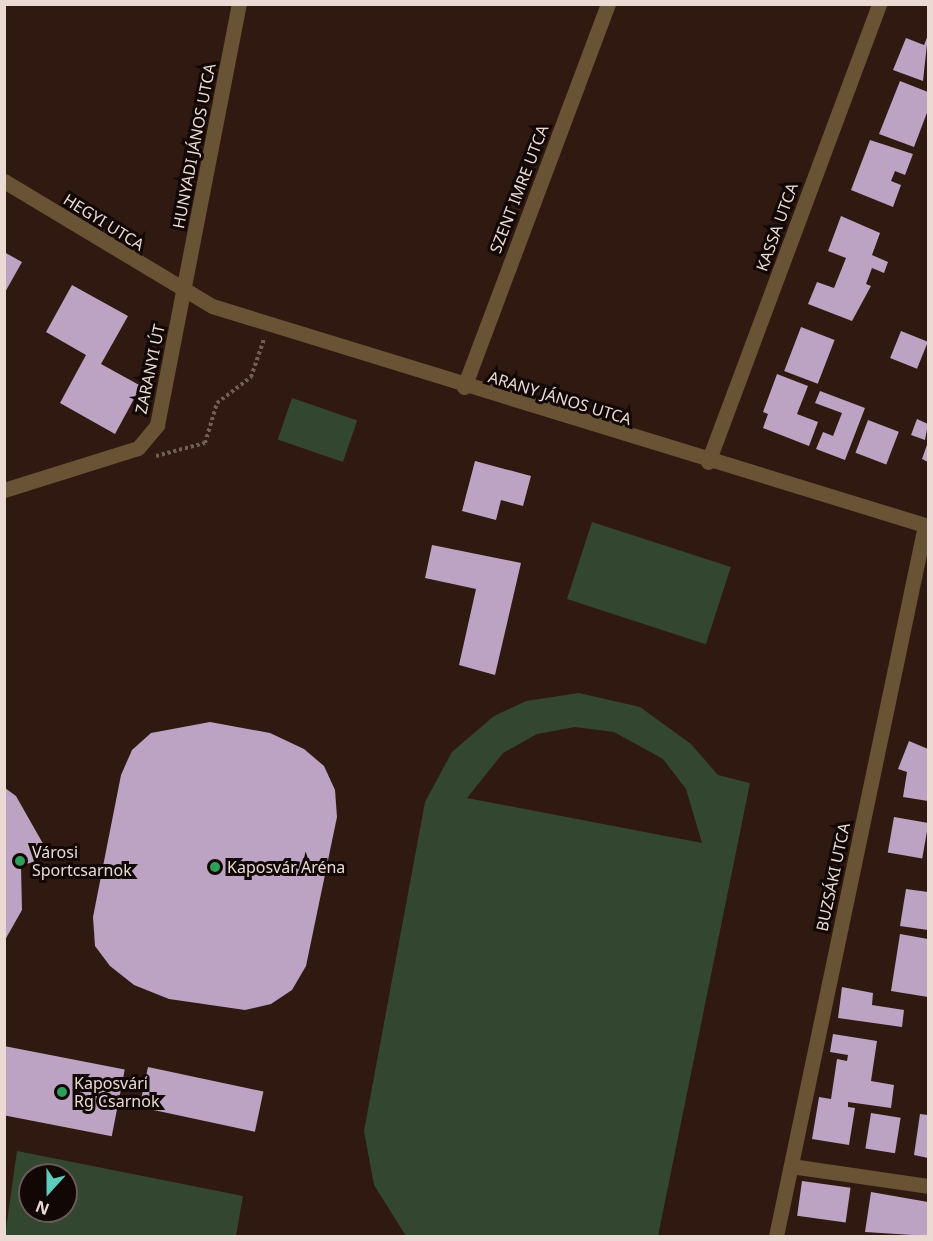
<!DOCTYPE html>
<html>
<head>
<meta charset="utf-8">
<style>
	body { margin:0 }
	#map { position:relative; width:933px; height:1241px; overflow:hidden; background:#301910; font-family:"Noto Sans",sans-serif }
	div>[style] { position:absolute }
	.green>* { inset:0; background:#334730; transform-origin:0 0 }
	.building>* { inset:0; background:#bca2c3; transform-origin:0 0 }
	.path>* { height:4px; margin-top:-2px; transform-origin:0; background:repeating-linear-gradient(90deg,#725e56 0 3px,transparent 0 6px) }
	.minor>* { height:15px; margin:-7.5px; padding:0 7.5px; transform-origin:7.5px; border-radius:7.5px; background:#685335 }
	.dots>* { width:16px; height:16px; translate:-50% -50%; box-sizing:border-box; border:3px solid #110704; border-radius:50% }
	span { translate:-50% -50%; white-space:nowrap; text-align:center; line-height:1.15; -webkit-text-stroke:6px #110704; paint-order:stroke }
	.street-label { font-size:16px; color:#ebdad4 }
	.poi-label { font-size:16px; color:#ebdad4 }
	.left { translate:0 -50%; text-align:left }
	.frame { position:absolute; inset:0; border:6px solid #ebdad4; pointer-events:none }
	.north { position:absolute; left:18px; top:1163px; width:60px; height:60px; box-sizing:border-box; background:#110704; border:2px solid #685b57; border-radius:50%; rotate:201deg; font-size:16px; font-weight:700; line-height:24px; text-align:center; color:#ebdad4 }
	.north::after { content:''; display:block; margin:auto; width:21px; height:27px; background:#5cceba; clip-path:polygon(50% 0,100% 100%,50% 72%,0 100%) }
</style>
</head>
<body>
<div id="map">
	<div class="green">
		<div style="left:292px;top:398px;width:69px;height:44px;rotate:19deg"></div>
		<div style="left:592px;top:522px;width:146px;height:81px;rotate:18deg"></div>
		<div style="clip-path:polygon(evenodd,579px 693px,640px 707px,691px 744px,718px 775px,750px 783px,658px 1236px,406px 1236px,374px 1185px,364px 1131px,425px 802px,452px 752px,494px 716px,526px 701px,579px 693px,575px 727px,614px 732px,663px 759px,686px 789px,702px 843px,467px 798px,503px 753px,537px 734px,575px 727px)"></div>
		<div style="clip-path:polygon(evenodd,17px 1151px,243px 1196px,236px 1236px,5px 1236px,17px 1151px,30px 1175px,66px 1175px,66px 1211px,30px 1211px,30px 1175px)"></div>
	</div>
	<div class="building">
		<div style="clip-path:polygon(928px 35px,923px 81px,893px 70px,906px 38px,924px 45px)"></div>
		<div style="clip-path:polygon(900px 81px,928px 92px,928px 110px,914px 147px,879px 134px)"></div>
		<div style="clip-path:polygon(870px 140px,913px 154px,905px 175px,895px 171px,891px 181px,901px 185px,893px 207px,851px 190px)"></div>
		<div style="clip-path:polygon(841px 216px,880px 233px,872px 255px,888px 262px,884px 273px,872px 268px,866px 284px,871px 286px,852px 321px,808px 304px,817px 282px,834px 288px,846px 258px,828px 251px)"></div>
		<div style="clip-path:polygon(4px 252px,22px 262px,4px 294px)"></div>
		<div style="clip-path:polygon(72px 285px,128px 316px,101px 364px,141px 386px,115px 434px,60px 403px,86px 355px,46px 332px)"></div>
		<div style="left:801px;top:327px;width:36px;height:47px;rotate:21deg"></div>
		<div style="left:901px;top:331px;width:29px;height:29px;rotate:22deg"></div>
		<div style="clip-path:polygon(777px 374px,808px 386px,797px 414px,818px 422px,809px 446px,763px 428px,768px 414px,763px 412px)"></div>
		<div style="clip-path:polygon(820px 391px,865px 408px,845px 460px,816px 449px,823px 432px,833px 436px,842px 413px,815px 403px)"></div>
		<div style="clip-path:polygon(917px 419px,928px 424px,925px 440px,911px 435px)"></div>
		<div style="left:868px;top:420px;width:33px;height:35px;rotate:21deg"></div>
		<div style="clip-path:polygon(928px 442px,928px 462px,922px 459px)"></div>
		<div style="clip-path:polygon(475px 461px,531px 476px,523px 506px,501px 500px,496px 520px,462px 511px)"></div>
		<div style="clip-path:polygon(432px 545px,521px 563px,495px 675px,459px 665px,476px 589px,425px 578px)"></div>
		<div style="clip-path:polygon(210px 722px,270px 733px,304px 749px,324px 766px,335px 790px,337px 817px,306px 966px,292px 990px,271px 1004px,245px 1010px,169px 999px,134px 985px,110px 966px,95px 946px,93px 917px,121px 775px,132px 750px,151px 733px)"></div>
		<div style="clip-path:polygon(909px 741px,928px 749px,928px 801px,903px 797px,907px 772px,898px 769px)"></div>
		<div style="clip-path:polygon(5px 788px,16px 796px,50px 856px,21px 866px,22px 910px,5px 940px)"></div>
		<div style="left:894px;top:817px;width:35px;height:36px;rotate:10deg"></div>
		<div style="clip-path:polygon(906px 889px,928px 892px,928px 930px,900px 926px)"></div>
		<div style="clip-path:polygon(900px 934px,928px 939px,928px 997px,891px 991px)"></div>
		<div style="clip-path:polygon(842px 987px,873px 993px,872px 1005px,904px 1010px,902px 1027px,838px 1018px)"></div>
		<div style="clip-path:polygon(833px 1034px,877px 1041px,871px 1081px,894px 1085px,891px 1108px,848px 1102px,848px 1107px,855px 1108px,849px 1145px,812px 1139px,819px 1097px,831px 1099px,837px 1059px,847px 1061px,848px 1055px,830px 1052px)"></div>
		<div style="left:4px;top:1046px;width:123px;height:68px;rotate:11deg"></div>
		<div style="left:148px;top:1067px;width:118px;height:41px;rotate:12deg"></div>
		<div style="left:871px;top:1113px;width:30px;height:36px;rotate:9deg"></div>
		<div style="clip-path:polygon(920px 1114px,928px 1115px,928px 1158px,914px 1155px)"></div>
		<div style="left:802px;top:1181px;width:49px;height:35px;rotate:8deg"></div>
		<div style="clip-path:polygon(871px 1192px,928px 1202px,928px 1236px,865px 1232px)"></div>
	</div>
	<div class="path">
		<div style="left:156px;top:456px;width:51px;rotate:-14.9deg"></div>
		<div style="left:205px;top:443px;width:42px;rotate:-73.3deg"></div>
		<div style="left:217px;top:403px;width:43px;rotate:-37.4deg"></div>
		<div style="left:251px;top:377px;width:40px;rotate:-71.1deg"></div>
	</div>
	<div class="minor">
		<div style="left:4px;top:181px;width:243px;rotate:31deg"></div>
		<div style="left:212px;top:306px;width:749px;rotate:17.08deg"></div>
		<div style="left:464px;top:387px;width:409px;rotate:-69.4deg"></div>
		<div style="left:708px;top:462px;width:489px;rotate:-69.5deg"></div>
		<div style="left:4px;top:490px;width:140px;rotate:-17.4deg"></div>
		<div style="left:138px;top:448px;width:30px;rotate:-50deg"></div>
		<div style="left:157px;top:425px;width:429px;rotate:-79deg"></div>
		<div style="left:791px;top:1166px;width:138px;rotate:8.3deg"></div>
		<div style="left:776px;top:1236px;width:726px;rotate:-78.16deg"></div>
	</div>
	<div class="dots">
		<div style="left:20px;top:861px;background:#2e9e5b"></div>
		<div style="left:215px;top:867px;background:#2e9e5b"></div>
		<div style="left:62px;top:1092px;background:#2e9e5b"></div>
	</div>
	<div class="street-label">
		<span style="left:194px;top:146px;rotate:-79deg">HUNYADI JÁNOS UTCA</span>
		<span style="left:519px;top:189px;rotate:-69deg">SZENT IMRE UTCA</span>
		<span style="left:104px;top:222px;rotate:32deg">HEGYI UTCA</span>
		<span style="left:777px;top:227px;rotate:-70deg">KASSA UTCA</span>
		<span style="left:150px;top:369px;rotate:-78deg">ZARANYI ÚT</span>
		<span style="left:560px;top:398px;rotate:17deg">ARANY JÁNOS UTCA</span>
		<span style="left:833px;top:877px;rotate:-78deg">BUZSÁKI UTCA</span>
	</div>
	<div class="poi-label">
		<span class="left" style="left:32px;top:861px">Városi<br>Sportcsarnok</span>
		<span class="left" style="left:227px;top:867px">Kaposvár Aréna</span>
		<span class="left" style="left:74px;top:1092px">Kaposvári<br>Rg Csarnok</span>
	</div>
	<div class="frame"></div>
	<div class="north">N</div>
</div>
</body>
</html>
